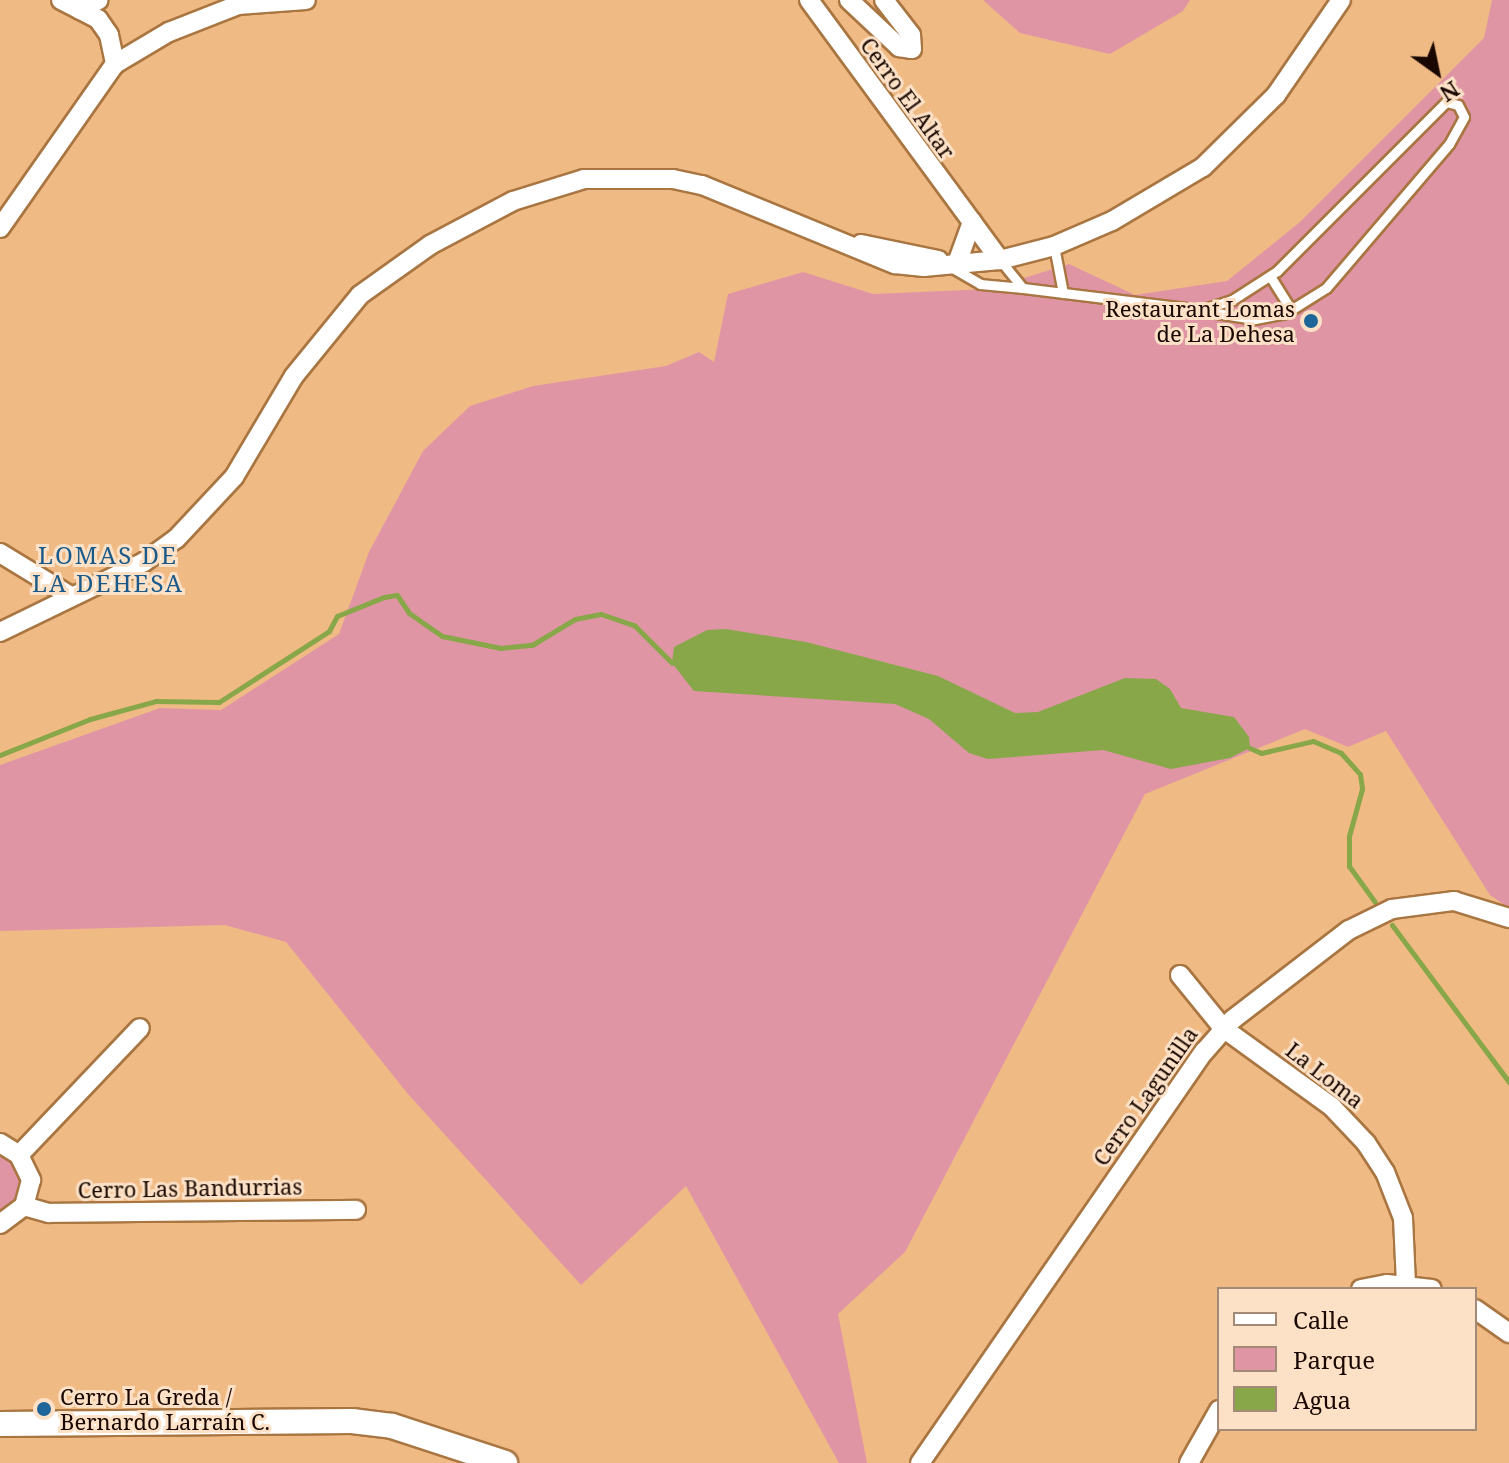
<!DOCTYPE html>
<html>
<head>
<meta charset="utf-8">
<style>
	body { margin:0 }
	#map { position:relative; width:1509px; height:1463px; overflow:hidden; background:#f0ba85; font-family:"Noto Serif",serif }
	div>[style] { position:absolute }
	.green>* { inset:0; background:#e095a5 }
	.water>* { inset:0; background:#87a749 }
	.stream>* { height:5px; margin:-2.5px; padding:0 2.5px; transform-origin:2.5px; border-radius:2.5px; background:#87a749 }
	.roads { filter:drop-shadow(2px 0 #a97642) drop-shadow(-2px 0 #a97642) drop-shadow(0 2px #a97642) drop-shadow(0 -2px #a97642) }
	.lane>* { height:9px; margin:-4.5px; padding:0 4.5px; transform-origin:4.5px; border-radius:4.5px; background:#fff }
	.street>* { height:18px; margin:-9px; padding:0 9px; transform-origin:9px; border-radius:9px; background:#fff }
	.secondary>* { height:24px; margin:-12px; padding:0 12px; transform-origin:12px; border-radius:12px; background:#fff }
	.dots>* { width:22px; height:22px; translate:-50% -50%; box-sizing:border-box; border:4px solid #fde1c7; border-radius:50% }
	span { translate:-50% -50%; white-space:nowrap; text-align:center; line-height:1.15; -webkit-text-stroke:6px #fde1c7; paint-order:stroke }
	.street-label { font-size:22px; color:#1a0800 }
	.poi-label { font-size:22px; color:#1a0800 }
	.right { translate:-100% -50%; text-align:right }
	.left { translate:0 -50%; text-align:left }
	.neighbourhood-label { font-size:24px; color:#1a5a8a; letter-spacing:2px }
	.legend { position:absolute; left:1217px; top:1287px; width:260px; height:144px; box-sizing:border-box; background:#fde1c7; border:2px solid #a28a77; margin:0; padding:10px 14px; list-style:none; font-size:24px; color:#1a0800 }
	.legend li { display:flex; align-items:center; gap:16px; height:40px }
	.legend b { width:40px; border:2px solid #a28a77 }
	.north { position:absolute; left:1397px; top:32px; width:80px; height:80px; -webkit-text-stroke:6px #fde1c7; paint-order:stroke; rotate:147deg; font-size:22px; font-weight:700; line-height:32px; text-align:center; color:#1a0800 }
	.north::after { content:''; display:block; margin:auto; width:28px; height:36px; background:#1a0800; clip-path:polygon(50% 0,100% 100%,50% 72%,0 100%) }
</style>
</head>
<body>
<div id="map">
	<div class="green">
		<div style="clip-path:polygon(983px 0,1190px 0,1183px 11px,1110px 54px,1020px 33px)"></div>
		<div style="clip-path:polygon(1492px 0,1509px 0,1509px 908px,1490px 895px,1386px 731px,1348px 747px,1305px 729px,1145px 794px,905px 1252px,838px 1314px,867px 1463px,839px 1463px,686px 1186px,581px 1285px,408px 1094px,286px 942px,225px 925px,0 931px,0 765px,160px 708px,221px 710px,339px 634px,369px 552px,423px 451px,470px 406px,533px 386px,666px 366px,699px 352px,714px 362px,728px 294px,803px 272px,873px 294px,989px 289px,1069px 264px,1135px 295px,1227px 281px,1300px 222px,1484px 38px)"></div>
		<div style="clip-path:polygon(0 1153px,13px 1161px,22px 1180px,18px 1201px,0 1216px)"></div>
	</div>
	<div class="water">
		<div style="clip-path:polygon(726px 629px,806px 642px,938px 676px,1015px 713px,1038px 712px,1125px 678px,1156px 679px,1170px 689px,1181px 708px,1234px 717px,1249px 737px,1250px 748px,1230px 758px,1171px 769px,1103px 750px,988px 759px,969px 753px,929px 719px,895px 704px,694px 691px,672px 663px,674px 647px,707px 630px)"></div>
	</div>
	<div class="stream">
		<div style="left:1250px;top:748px;width:12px;rotate:24deg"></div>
		<div style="left:1261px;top:753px;width:53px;rotate:-13deg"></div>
		<div style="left:1313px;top:741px;width:30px;rotate:23deg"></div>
		<div style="left:1341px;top:753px;width:28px;rotate:48deg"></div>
		<div style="left:1360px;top:774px;width:15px;rotate:82deg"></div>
		<div style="left:1362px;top:789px;width:49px;rotate:105.5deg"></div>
		<div style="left:1349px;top:836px;width:30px;rotate:90deg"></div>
		<div style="left:1349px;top:866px;width:44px;rotate:54.2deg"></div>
		<div style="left:0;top:755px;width:97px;rotate:-21.8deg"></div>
		<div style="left:90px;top:719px;width:68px;rotate:-15.3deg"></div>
		<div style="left:156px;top:701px;width:63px;rotate:0.9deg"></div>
		<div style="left:219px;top:702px;width:131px;rotate:-32.8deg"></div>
		<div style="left:329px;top:631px;width:17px;rotate:-62deg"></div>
		<div style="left:337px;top:616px;width:51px;rotate:-22deg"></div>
		<div style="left:384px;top:597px;width:13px;rotate:-9deg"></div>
		<div style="left:397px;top:595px;width:22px;rotate:56deg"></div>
		<div style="left:409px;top:613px;width:40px;rotate:34.9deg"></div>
		<div style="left:442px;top:636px;width:60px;rotate:11.5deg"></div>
		<div style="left:501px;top:648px;width:31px;rotate:-6deg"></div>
		<div style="left:532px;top:645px;width:50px;rotate:-31.2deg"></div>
		<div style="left:575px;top:619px;width:26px;rotate:-11deg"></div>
		<div style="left:601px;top:614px;width:36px;rotate:19deg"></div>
		<div style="left:635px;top:626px;width:52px;rotate:45deg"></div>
		<div style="left:1392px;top:925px;width:196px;rotate:53.3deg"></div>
	</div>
	<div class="roads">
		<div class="lane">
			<div style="left:1054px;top:246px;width:48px;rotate:79.2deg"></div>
			<div style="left:1000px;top:260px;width:36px;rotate:51deg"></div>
			<div style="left:1023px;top:288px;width:179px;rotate:7deg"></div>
			<div style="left:1201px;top:310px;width:33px;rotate:-18deg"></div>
			<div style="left:1232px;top:300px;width:54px;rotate:-32.8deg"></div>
			<div style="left:1277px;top:271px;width:239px;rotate:-45deg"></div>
			<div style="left:1446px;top:102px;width:12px;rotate:14deg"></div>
			<div style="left:1458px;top:105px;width:13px;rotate:63deg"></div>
			<div style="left:1464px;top:117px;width:31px;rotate:119deg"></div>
			<div style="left:1449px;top:144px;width:189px;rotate:130.5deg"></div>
			<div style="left:1326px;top:288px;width:47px;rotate:148deg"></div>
			<div style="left:1286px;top:313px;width:33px;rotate:169deg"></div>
			<div style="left:1254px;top:319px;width:57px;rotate:-170.9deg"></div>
			<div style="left:951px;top:267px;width:34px;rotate:30deg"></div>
			<div style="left:980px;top:284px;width:43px;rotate:5.3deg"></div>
			<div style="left:1270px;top:276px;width:40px;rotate:58deg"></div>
		</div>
		<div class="street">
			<div style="left:61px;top:0;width:42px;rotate:27.2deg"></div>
			<div style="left:98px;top:19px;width:19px;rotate:55deg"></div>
			<div style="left:109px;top:35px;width:30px;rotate:78deg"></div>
			<div style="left:809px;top:0;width:323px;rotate:53.7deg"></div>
			<div style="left:849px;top:0;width:69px;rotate:43.2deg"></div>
			<div style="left:899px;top:47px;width:13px;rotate:9deg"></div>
			<div style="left:912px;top:49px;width:14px;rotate:-94deg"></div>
			<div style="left:911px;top:35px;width:44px;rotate:-127.6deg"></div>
			<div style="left:80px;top:10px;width:21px;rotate:-28deg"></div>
			<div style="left:0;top:228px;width:200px;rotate:-55deg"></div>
			<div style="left:115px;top:64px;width:63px;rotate:-30.7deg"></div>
			<div style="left:169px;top:32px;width:74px;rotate:-21.4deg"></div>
			<div style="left:238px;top:5px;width:68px;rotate:-4.2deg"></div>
			<div style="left:861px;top:244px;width:79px;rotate:11.7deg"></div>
			<div style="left:957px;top:263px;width:44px;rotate:-69.9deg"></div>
			<div style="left:0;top:553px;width:84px;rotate:31.4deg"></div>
			<div style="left:0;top:632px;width:160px;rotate:-25.9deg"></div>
			<div style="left:144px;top:562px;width:39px;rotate:-36deg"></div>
			<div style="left:176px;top:539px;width:85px;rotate:-46.9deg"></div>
			<div style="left:234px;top:477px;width:117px;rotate:-59.3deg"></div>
			<div style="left:294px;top:376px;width:104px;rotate:-50.8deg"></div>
			<div style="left:360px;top:295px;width:86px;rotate:-35.5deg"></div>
			<div style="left:430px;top:245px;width:94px;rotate:-27.9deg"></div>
			<div style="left:513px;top:201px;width:74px;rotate:-17.2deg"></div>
			<div style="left:584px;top:179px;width:89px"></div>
			<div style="left:673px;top:179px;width:30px;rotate:12deg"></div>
			<div style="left:702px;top:185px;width:209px;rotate:22.3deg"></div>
			<div style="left:895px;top:264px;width:29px;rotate:6deg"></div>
			<div style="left:924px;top:267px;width:76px;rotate:-5.3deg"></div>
			<div style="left:1000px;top:260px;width:56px;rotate:-14.5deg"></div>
			<div style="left:1054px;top:246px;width:63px;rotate:-23.3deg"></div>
			<div style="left:1112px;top:221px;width:106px;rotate:-30.7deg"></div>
			<div style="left:1203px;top:167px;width:103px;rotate:-44.6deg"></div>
			<div style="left:1276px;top:95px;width:115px;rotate:-55.6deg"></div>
			<div style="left:1180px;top:975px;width:68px;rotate:50.9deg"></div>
			<div style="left:1223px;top:1028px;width:135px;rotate:35.9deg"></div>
			<div style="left:1332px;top:1107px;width:50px;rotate:46.6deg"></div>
			<div style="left:1366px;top:1143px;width:35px;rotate:57deg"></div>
			<div style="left:1385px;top:1172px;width:49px;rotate:68.6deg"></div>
			<div style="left:1403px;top:1218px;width:66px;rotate:87.4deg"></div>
			<div style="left:0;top:1143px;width:22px;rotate:32deg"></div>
			<div style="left:19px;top:1155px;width:28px;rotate:64deg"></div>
			<div style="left:31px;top:1180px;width:27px;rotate:105deg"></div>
			<div style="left:24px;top:1206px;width:30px;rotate:143deg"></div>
			<div style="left:19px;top:1155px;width:175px;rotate:-46.4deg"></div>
			<div style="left:24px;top:1206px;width:26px;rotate:16deg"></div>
			<div style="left:49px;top:1213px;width:307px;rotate:-0.6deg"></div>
			<div style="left:1361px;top:1289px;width:26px;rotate:-11deg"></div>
			<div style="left:1387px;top:1284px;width:45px;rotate:6.3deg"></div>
			<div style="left:1475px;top:1309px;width:42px;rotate:35.2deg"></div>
			<div style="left:920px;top:1463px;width:500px;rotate:-55.4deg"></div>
			<div style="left:1204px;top:1052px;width:43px;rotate:-48.8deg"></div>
			<div style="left:1232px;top:1020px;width:148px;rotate:-37.6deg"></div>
			<div style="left:1349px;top:930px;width:48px;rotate:-26deg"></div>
			<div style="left:1392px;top:909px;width:63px;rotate:-7.4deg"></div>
			<div style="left:1454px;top:901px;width:58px;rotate:17.2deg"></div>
			<div style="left:1189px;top:1463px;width:61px;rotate:-60.5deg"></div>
		</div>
		<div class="secondary">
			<div style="left:0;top:1424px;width:352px;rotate:-0.5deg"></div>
			<div style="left:352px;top:1421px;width:40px;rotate:7.1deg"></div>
			<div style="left:392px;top:1426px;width:119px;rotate:18.1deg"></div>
		</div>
	</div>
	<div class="dots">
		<div style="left:1311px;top:321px;background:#1e6599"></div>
		<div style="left:44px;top:1409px;background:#1e6599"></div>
	</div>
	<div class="street-label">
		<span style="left:908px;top:98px;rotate:54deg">Cerro El Altar</span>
		<span style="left:1325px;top:1075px;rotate:38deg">La Loma</span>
		<span style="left:1145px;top:1096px;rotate:-55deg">Cerro Lagunilla</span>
		<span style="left:190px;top:1188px;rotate:-1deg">Cerro Las Bandurrias</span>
	</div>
	<div class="poi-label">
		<span class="right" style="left:1295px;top:321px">Restaurant Lomas<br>de La Dehesa</span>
		<span class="left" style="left:60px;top:1409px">Cerro La Greda /<br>Bernardo Larraín C.</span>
	</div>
	<div class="neighbourhood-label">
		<span style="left:108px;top:569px">LOMAS DE<br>LA DEHESA</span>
	</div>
	<ul class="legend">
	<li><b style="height:10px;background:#fff"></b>Calle</li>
	<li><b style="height:22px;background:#e095a5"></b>Parque</li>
	<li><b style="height:22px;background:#87a749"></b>Agua</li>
	</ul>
	<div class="north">N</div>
</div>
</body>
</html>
